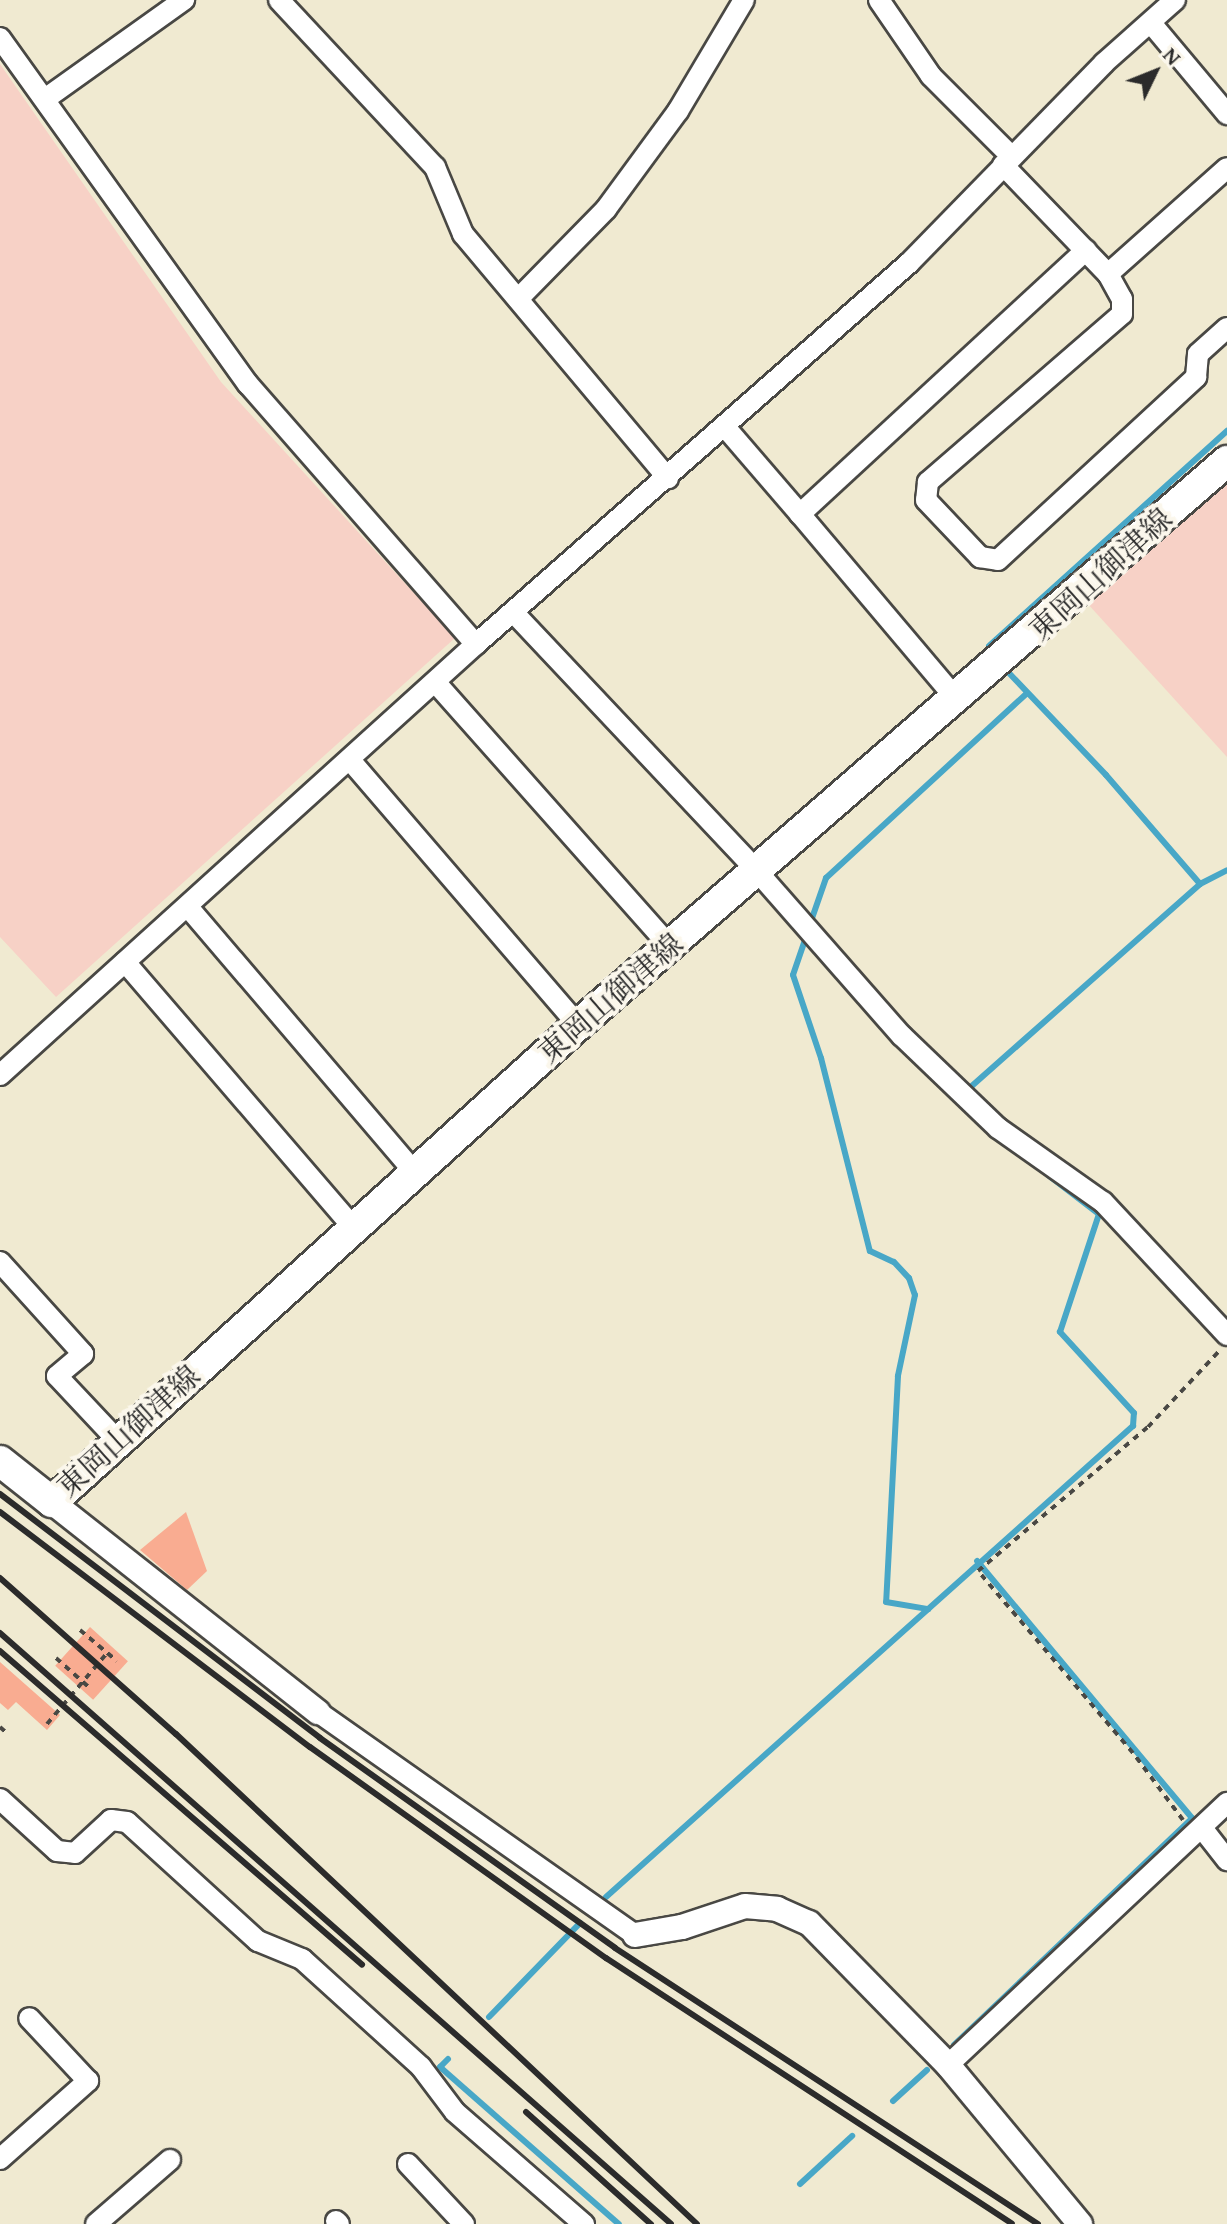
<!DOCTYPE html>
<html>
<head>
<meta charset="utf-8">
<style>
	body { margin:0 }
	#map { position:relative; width:1227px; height:2224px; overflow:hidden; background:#f0ead1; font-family:"Gentium Book Plus","Noto Serif JP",serif }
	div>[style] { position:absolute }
	.built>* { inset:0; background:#f7d1c6 }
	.stream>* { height:6px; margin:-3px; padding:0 3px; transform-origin:3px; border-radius:3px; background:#48a7c7 }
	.building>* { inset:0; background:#f9ac91; transform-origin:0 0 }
	.path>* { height:4px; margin-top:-2px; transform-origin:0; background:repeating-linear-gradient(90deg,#494844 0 6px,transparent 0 12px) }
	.roads { filter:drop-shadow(2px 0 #494844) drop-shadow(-2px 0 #494844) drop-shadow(0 2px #494844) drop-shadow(0 -2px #494844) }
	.minor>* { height:20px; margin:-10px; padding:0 10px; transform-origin:10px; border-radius:10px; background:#fff }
	.tertiary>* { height:24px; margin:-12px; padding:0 12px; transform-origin:12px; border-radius:12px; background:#fff }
	.primary>* { height:30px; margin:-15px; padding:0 15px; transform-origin:15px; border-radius:15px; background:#fff }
	.rail>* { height:6px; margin:-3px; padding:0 3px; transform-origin:3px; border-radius:3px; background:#2b2b2b }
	span { translate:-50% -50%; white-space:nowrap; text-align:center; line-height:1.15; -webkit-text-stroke:8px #fbf7ec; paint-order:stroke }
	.street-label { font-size:30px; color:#2b2b2b }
	.north { position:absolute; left:1115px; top:32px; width:80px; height:80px; -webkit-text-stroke:6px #fbf7ec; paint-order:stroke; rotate:47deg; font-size:22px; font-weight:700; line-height:32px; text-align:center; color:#2b2b2b }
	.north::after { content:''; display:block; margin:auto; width:28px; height:36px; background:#2b2b2b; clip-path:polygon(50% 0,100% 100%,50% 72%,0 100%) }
</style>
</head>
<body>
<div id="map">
	<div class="built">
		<div style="clip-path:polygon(0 64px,221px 382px,455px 638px,56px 997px,0 937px)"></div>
		<div style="clip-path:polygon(1227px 475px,1227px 757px,1087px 603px)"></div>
	</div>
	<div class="stream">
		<div style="left:989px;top:646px;width:321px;rotate:-42.1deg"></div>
		<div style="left:1008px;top:672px;width:142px;rotate:46.4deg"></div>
		<div style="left:1106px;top:775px;width:144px;rotate:49.2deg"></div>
		<div style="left:810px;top:924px;width:49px;rotate:-70.8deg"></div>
		<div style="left:826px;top:878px;width:273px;rotate:-42.6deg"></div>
		<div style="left:806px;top:937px;width:40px;rotate:108.9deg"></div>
		<div style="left:793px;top:975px;width:88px;rotate:71.4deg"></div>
		<div style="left:821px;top:1058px;width:199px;rotate:75.8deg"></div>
		<div style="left:870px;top:1251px;width:26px;rotate:25deg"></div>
		<div style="left:894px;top:1262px;width:22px;rotate:47deg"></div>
		<div style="left:909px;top:1278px;width:18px;rotate:71deg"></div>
		<div style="left:915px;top:1295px;width:83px;rotate:101.9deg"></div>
		<div style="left:898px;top:1376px;width:226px;rotate:93deg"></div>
		<div style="left:886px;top:1602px;width:43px;rotate:9.5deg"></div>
		<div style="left:965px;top:1092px;width:314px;rotate:-41.5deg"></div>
		<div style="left:1200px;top:884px;width:30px;rotate:-27deg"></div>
		<div style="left:960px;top:1102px;width:28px;rotate:48deg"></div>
		<div style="left:606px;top:1897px;width:707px;rotate:-41.79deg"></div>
		<div style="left:1133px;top:1426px;width:13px;rotate:-86deg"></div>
		<div style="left:1134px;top:1413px;width:110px;rotate:-132.4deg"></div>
		<div style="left:1060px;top:1332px;width:124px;rotate:-71.7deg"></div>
		<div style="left:1099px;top:1214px;width:64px;rotate:-142.6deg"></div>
		<div style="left:489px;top:2017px;width:131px;rotate:-45.9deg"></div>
		<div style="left:954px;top:2045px;width:329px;rotate:-43.6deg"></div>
		<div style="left:1192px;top:1818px;width:335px;rotate:-129.9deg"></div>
		<div style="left:448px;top:2059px;width:11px;rotate:135deg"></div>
		<div style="left:440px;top:2067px;width:238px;rotate:41.3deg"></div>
		<div style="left:893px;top:2101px;width:46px;rotate:-42.4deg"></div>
		<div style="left:800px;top:2184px;width:71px;rotate:-42.7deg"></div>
	</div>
	<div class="building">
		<div style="clip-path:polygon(186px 1512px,207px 1571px,187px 1590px,140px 1550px)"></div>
		<div style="left:90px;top:1627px;width:51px;height:52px;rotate:42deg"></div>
		<div style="clip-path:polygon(0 1662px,60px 1715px,47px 1730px,16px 1702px,8px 1710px,0 1703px)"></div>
	</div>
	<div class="path">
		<div style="left:80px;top:1630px;width:48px;rotate:40deg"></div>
		<div style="left:56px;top:1658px;width:47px;rotate:41.5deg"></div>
		<div style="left:47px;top:1724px;width:93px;rotate:-49.8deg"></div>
		<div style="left:0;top:1727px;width:9px;rotate:41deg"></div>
		<div style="left:1183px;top:1820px;width:84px;rotate:-126.7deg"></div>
		<div style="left:1133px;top:1753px;width:239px;rotate:-130.4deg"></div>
		<div style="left:978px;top:1571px;width:223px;rotate:-40.3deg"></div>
		<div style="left:1148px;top:1427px;width:105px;rotate:-46.9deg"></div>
	</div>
	<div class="roads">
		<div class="minor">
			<div style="left:279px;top:0;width:229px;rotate:47deg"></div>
			<div style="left:435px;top:167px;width:73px;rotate:67.3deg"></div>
			<div style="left:463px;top:234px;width:319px;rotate:50deg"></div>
			<div style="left:879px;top:0;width:92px;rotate:55.6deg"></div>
			<div style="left:931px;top:76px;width:113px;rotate:45deg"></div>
			<div style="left:1151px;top:23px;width:119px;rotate:50.1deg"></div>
			<div style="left:0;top:38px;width:426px;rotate:54.4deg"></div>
			<div style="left:248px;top:384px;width:346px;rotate:48.8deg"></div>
			<div style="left:45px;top:99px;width:171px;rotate:-35.5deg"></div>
			<div style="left:1003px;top:165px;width:151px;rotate:46.1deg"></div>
			<div style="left:1108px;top:274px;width:29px;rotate:61deg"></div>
			<div style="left:1122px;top:299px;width:15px;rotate:90deg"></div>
			<div style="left:1122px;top:314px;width:257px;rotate:139.1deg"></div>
			<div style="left:928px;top:482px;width:18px;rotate:96deg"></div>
			<div style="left:926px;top:500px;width:79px;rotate:46.5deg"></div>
			<div style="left:980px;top:557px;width:18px;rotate:9deg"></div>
			<div style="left:998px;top:560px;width:270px;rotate:-42.7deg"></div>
			<div style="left:1196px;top:377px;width:23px;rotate:-85deg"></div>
			<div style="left:1198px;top:354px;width:39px;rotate:-42deg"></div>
			<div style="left:1108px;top:274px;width:159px;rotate:-41.7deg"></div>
			<div style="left:518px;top:299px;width:126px;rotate:-45.6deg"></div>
			<div style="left:606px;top:209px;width:122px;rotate:-53.7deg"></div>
			<div style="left:678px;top:111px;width:129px;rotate:-59.3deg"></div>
			<div style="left:726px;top:428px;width:113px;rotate:49.3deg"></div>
			<div style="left:800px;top:514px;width:389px;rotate:-42.7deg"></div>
			<div style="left:800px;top:514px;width:243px;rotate:49.8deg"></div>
			<div style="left:514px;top:613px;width:353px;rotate:46.7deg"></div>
			<div style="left:756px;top:870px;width:221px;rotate:48.7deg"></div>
			<div style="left:902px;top:1036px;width:133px;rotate:43.8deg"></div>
			<div style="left:998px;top:1128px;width:128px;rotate:35.2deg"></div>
			<div style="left:1103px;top:1202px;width:182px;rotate:47deg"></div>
			<div style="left:436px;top:683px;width:351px;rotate:48.4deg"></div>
			<div style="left:350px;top:760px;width:350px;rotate:49.3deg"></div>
			<div style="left:188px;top:907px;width:350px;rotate:49.5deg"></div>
			<div style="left:125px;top:962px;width:351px;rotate:49.3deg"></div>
			<div style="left:0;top:1075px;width:642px;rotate:-42.16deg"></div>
			<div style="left:476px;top:644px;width:577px;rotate:-41.34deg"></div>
			<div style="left:909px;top:263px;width:279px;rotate:-45.7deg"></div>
			<div style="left:1104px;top:63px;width:95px;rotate:-41.6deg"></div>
			<div style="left:0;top:1262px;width:124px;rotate:47.9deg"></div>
			<div style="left:83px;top:1354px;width:34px;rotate:140deg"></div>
			<div style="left:57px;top:1376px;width:88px;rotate:46.8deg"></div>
			<div style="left:318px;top:1712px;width:388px;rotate:35.1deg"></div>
			<div style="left:0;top:1799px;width:77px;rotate:42.4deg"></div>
			<div style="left:57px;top:1851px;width:18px;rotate:6deg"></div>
			<div style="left:75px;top:1853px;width:49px;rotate:-42.5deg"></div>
			<div style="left:111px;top:1820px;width:16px;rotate:7deg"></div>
			<div style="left:127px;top:1822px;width:177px;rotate:42.3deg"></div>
			<div style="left:258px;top:1941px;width:48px;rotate:22.2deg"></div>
			<div style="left:302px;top:1959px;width:161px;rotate:42.2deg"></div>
			<div style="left:421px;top:2067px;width:56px;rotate:52.9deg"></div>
			<div style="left:455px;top:2112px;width:171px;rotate:41deg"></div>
			<div style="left:1202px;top:1828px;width:41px;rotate:52deg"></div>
			<div style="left:948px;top:2065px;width:383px;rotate:-43.2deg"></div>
			<div style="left:0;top:2159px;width:118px;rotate:-41.6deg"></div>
			<div style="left:88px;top:2081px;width:86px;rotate:-133.1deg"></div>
			<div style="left:408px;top:2164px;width:82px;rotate:47deg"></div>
			<div style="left:336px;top:2221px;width:4px;rotate:45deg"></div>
			<div style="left:96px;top:2224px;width:98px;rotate:-40.9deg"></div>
		</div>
		<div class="tertiary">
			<div style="left:52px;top:1502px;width:339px;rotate:38.3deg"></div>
			<div style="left:635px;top:1935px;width:48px;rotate:-9.7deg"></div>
			<div style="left:682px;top:1927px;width:66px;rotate:-18.4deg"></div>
			<div style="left:745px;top:1906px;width:32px;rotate:5deg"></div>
			<div style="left:777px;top:1909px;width:35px;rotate:24deg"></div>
			<div style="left:809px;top:1923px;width:199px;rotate:45.6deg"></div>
			<div style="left:948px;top:2065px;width:207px;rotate:50.3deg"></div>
		</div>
		<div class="primary">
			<div style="left:0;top:1461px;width:66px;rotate:38.3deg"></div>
			<div style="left:52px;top:1502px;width:710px;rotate:-42.2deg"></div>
			<div style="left:578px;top:1025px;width:860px;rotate:-40.99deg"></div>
		</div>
	</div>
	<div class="rail">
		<div style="left:0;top:1494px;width:402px;rotate:37.3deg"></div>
		<div style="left:320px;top:1738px;width:362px;rotate:35.4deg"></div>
		<div style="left:615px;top:1948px;width:505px;rotate:33.12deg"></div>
		<div style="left:0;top:1512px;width:389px;rotate:37.2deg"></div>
		<div style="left:310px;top:1747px;width:364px;rotate:35.5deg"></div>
		<div style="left:606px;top:1958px;width:485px;rotate:33.2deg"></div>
		<div style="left:0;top:1578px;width:235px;rotate:41.6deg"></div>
		<div style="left:176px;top:1734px;width:715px;rotate:43.24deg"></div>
		<div style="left:0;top:1633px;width:894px;rotate:41.37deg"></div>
		<div style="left:0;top:1651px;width:479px;rotate:40.9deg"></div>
		<div style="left:526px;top:2112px;width:168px;rotate:41.9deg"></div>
	</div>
	<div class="street-label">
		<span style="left:1100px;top:574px;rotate:-42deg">東岡山御津線</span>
		<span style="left:610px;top:998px;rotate:-41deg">東岡山御津線</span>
		<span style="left:128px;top:1431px;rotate:-42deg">東岡山御津線</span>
	</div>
	<div class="north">N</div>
</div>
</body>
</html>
